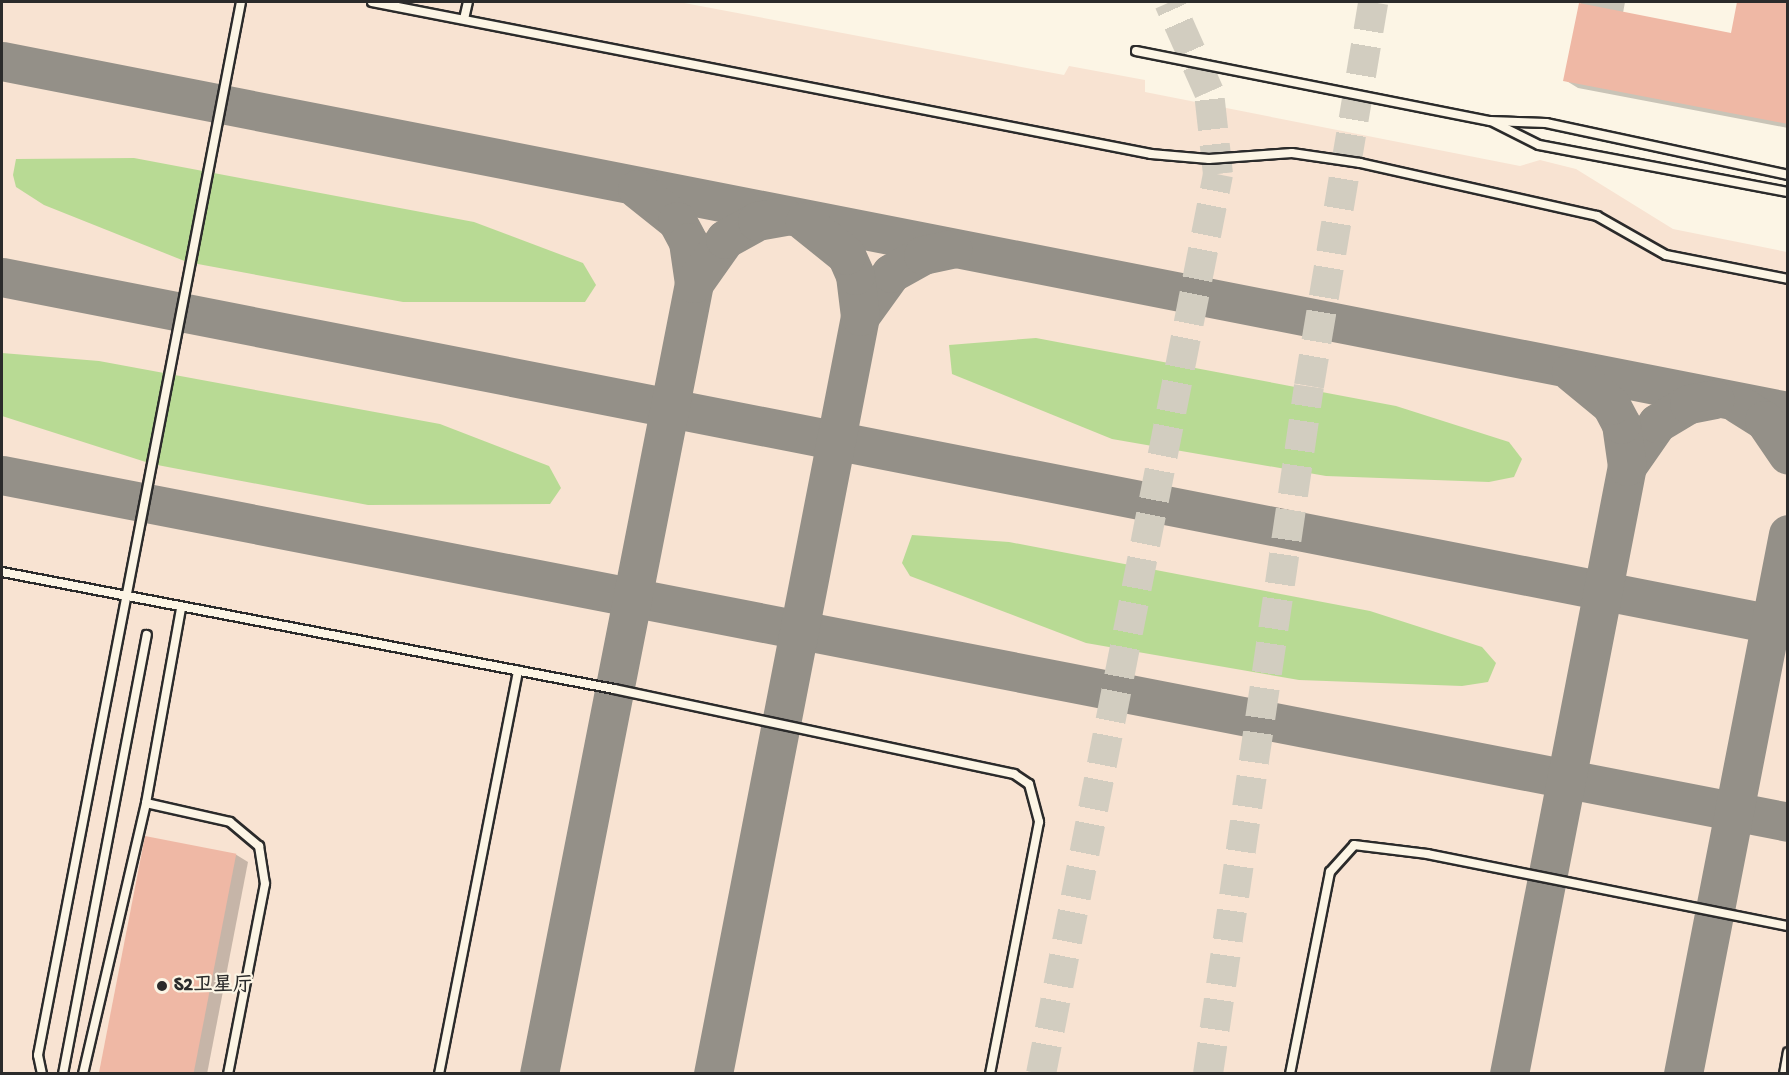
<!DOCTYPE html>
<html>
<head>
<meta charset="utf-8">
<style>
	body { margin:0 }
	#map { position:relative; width:1789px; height:1075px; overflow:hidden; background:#fcf5e5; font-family:"Gochi Hand","LXGW WenKai TC",sans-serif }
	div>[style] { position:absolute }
	.built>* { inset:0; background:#f8e3d2 }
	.green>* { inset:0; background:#b8da94 }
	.shadow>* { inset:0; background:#0003 }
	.taxiway>* { height:39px; margin:-19.5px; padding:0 19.5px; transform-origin:19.5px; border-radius:19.5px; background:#949088 }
	.building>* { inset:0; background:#efb8a5; transform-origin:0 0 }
	.highway-tunnel>* { height:30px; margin-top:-15px; transform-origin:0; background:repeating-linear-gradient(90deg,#d2cdc0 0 30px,transparent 0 45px) }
	.roads { filter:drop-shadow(2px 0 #2b2b2b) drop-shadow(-2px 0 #2b2b2b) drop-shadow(0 2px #2b2b2b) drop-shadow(0 -2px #2b2b2b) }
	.lane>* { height:8px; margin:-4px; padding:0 4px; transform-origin:4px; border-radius:4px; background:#fcf5e5 }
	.dots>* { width:16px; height:16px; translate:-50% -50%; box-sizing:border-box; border:3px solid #fcf5e5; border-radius:50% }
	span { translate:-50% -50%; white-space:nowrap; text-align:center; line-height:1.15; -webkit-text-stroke:4.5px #fcf5e5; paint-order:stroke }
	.poi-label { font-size:20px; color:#2b2b2b; font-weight:700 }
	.left { translate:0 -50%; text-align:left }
	.frame { position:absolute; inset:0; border:3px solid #2b2b2b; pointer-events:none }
</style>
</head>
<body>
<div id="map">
	<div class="built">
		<div style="clip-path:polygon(2px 2px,679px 2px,1064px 75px,1069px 66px,1145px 80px,1145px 92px,1520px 166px,1540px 160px,1576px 169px,1673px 229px,1787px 252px,1787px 1073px,2px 1074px)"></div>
	</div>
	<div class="green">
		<div style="clip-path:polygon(134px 158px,474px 222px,583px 263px,596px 285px,585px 302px,403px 302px,187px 262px,44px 205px,16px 187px,13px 175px,16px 159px)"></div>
		<div style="clip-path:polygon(1036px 338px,1396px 406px,1509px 442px,1522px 459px,1514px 477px,1489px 482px,1326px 476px,1112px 439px,952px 374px,949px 345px)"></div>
		<div style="clip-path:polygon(2px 353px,99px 361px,440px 424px,549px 466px,561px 488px,550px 504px,368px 505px,152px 464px,2px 416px)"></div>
		<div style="clip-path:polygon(912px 535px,1009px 542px,1370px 611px,1482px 647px,1496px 663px,1488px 682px,1462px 686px,1299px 680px,1086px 643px,910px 576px,902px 563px)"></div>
	</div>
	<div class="shadow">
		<div style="clip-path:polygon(1581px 2px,1625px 2px,1623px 13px,1732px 34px,1739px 2px,1788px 2px,1788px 128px,1578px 88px,1565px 80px)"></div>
		<div style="clip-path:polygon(235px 854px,248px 862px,207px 1074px,100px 1074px)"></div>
	</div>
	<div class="taxiway">
		<div style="left:2px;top:61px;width:1820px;rotate:11.09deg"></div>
		<div style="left:637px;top:189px;width:51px;rotate:38.7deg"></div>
		<div style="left:677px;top:221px;width:24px;rotate:62deg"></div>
		<div style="left:688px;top:242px;width:41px;rotate:81.7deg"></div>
		<div style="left:2px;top:277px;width:1820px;rotate:11.09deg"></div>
		<div style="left:860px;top:316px;width:53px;rotate:-54.2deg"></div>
		<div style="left:891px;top:273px;width:37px;rotate:-29deg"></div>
		<div style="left:923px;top:255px;width:30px;rotate:-12deg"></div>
		<div style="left:1738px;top:404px;width:31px;rotate:32deg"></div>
		<div style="left:1764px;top:420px;width:42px;rotate:55.6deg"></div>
		<div style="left:1627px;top:466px;width:52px;rotate:-55.1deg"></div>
		<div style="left:1657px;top:423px;width:37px;rotate:-31deg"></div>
		<div style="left:1689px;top:404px;width:26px;rotate:-11deg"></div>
		<div style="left:2px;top:475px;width:1819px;rotate:10.99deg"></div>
		<div style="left:539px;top:1074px;width:806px;rotate:-78.91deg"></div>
		<div style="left:694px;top:283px;width:54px;rotate:-54.8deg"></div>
		<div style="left:725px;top:239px;width:37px;rotate:-29deg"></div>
		<div style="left:757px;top:221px;width:27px;rotate:-10deg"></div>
		<div style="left:713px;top:1074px;width:772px;rotate:-79.02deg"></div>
		<div style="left:860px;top:316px;width:41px;rotate:-97deg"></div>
		<div style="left:855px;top:275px;width:22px;rotate:-114deg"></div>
		<div style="left:846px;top:255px;width:53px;rotate:-141.2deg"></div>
		<div style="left:1509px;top:1074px;width:619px;rotate:-79.02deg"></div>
		<div style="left:1627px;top:466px;width:42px;rotate:-98.1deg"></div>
		<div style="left:1621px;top:424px;width:21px;rotate:-118deg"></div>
		<div style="left:1611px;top:405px;width:52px;rotate:-140.5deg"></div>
		<div style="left:1683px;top:1074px;width:550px;rotate:-79deg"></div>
	</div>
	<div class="building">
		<div style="clip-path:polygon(1737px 2px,1788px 2px,1788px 124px,1563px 81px,1579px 3px,1731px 33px)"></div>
		<div style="left:145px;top:836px;width:93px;height:242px;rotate:11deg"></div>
	</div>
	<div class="highway-tunnel">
		<div style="left:1041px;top:1074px;width:917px;rotate:-78.87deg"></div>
		<div style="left:1218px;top:174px;width:82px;rotate:-96.3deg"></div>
		<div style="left:1209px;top:92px;width:98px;rotate:-114deg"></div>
		<div style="left:1208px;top:1074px;width:695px;rotate:-81.65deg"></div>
		<div style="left:1309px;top:386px;width:389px;rotate:-80.5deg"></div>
	</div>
	<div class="roads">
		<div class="lane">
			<div style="left:372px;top:2px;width:794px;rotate:11.04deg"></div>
			<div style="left:1151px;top:154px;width:58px;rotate:4.9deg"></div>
			<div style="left:1209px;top:159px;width:83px;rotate:-4.1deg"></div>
			<div style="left:1292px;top:153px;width:69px;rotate:8.4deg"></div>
			<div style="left:1360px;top:163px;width:243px;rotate:12.6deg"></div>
			<div style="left:1597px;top:216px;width:79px;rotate:29.5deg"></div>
			<div style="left:1666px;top:255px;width:124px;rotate:11.1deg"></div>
			<div style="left:464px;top:19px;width:17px;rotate:-77deg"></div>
			<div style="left:1136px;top:51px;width:361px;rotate:11.2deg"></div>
			<div style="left:1490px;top:121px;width:56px;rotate:2deg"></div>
			<div style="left:1546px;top:123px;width:248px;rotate:12.1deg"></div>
			<div style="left:1493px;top:122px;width:51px;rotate:26.6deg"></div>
			<div style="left:1539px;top:145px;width:253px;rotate:10.7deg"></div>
			<div style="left:2px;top:572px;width:623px;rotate:10.82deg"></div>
			<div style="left:614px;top:689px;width:409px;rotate:12deg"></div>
			<div style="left:1014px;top:774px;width:18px;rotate:34deg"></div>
			<div style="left:1029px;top:784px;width:39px;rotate:75deg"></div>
			<div style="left:1039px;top:822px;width:257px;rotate:101deg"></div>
			<div style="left:146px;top:803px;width:86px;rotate:12.7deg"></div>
			<div style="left:230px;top:822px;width:38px;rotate:40deg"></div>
			<div style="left:259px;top:846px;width:38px;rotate:81deg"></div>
			<div style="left:265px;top:884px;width:194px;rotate:101deg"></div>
			<div style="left:42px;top:1074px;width:19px;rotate:-102deg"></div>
			<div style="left:38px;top:1055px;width:1072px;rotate:-79.09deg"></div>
			<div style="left:63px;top:1074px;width:447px;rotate:-79.2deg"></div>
			<div style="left:83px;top:1074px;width:278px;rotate:-76.9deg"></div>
			<div style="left:146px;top:803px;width:198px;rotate:-79.8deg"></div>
			<div style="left:439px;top:1074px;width:411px;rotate:-78.9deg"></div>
			<div style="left:1290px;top:1074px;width:206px;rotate:-78.8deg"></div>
			<div style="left:1330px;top:872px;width:36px;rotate:-48deg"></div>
			<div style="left:1354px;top:845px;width:74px;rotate:7deg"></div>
			<div style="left:1427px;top:854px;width:368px;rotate:11.3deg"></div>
			<div style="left:1784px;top:1074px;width:22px;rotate:-80deg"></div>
		</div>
	</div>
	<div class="dots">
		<div style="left:162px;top:986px;background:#2b2b2b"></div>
	</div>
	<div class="poi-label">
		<span class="left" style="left:174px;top:986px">S2卫星厅</span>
	</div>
	<div class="frame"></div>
</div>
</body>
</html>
